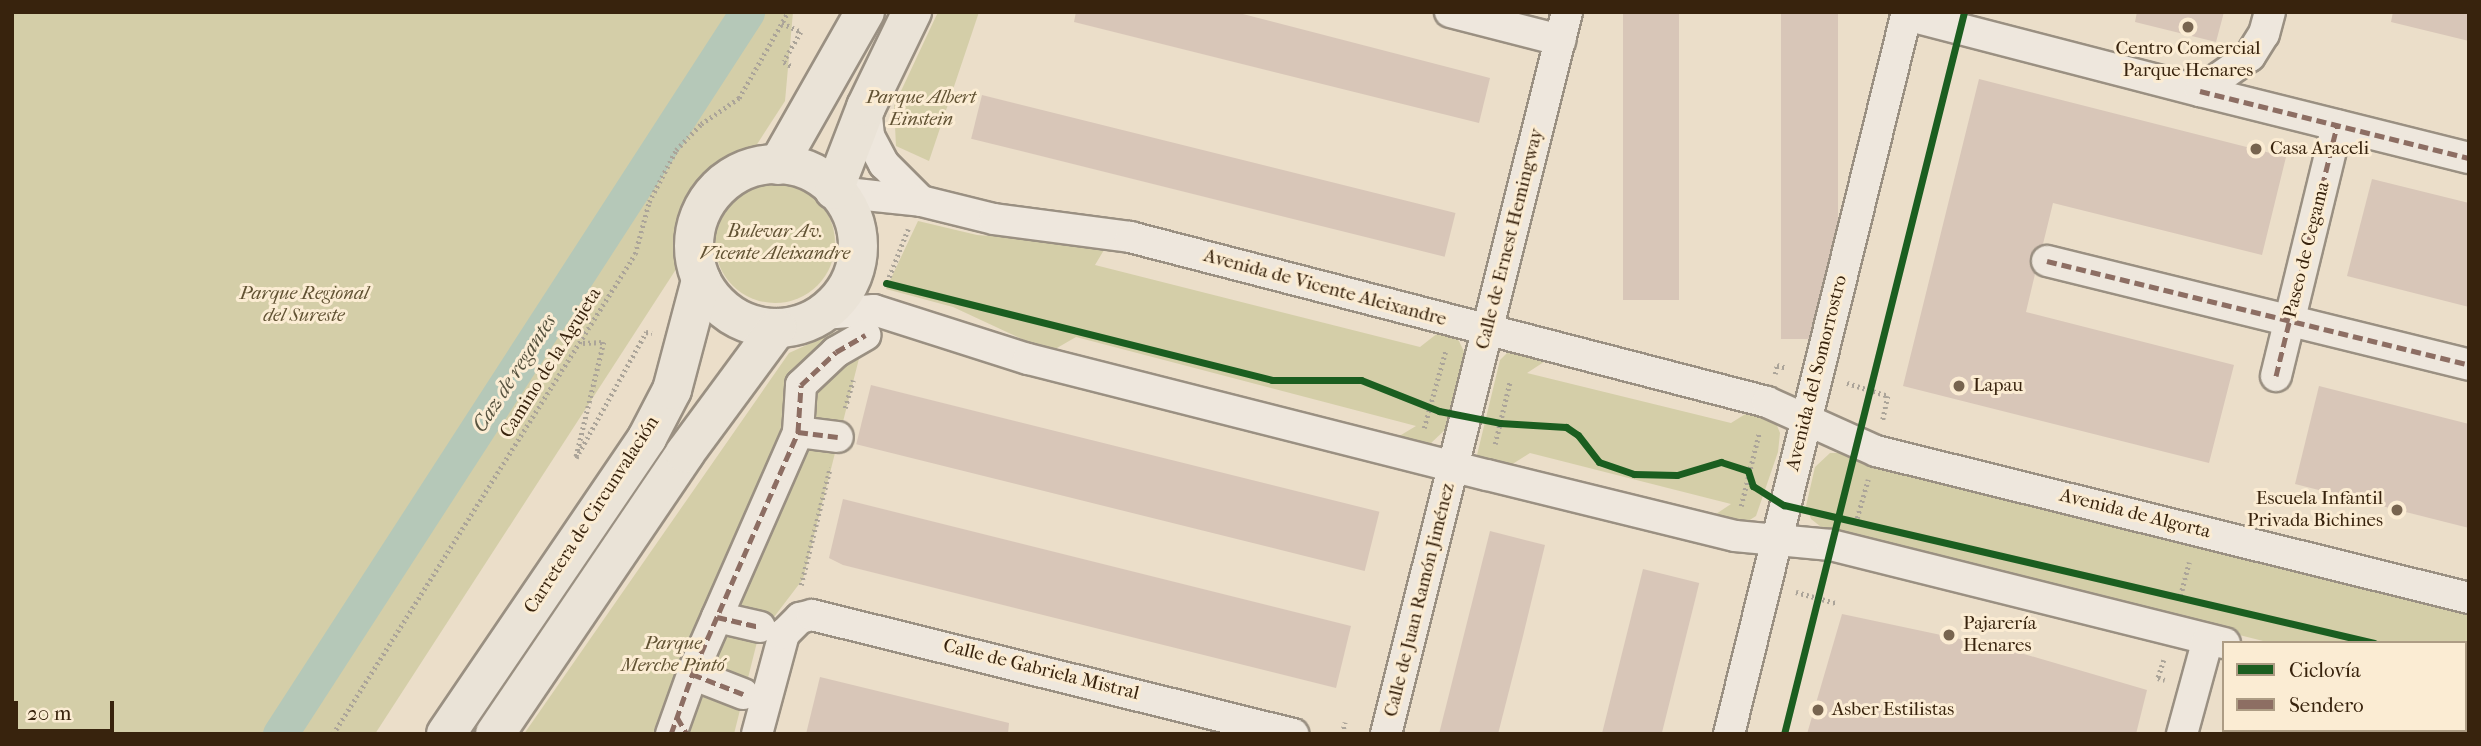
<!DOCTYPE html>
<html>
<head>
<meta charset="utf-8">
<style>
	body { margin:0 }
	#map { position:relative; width:2481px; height:746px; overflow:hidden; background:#ebdec9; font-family:"IM FELL French Canon",serif }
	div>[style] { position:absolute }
	.green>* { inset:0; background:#d4cea8 }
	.round { border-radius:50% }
	.canal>* { height:35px; margin:-17.5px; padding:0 17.5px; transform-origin:17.5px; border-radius:17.5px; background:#b5c8b8 }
	.building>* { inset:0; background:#d8c6b8; transform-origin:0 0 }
	.path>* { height:4.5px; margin-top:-2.25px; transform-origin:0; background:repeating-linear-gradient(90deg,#aba499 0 2px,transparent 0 5.5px) }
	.roads { filter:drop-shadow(2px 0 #9a9082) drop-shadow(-2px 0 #9a9082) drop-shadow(0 2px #9a9082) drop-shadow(0 -2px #9a9082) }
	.street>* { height:30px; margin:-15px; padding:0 15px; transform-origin:15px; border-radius:15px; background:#eee7dd }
	.primary>* { height:38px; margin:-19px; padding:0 19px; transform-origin:19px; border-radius:19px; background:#eae3d7 }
	.primary>.ring { margin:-19px; padding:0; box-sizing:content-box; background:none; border:38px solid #eae3d7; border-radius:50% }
	.quiet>* { height:5px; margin-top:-2.5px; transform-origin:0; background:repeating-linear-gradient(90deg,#8d6e63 0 10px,transparent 0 15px) }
	.cycleway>* { height:7px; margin:-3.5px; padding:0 3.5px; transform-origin:3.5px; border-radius:3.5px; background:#1b5e20 }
	.dots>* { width:19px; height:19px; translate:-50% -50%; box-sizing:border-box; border:4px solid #fbecd3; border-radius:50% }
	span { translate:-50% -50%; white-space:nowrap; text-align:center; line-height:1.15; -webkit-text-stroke:6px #fbecd3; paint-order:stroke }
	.poi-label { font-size:19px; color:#38230d }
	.left { translate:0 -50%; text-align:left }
	.right { translate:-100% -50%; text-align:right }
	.park-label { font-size:19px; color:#615233; font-style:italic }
	.street-label { font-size:19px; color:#38230d }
	.water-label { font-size:21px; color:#57523e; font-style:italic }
	.frame { position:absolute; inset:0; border:14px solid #38230d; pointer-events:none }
	.legend { position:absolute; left:2222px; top:641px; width:245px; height:91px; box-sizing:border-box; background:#fbecd3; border:2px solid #ad9c84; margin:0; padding:9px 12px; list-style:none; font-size:21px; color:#38230d }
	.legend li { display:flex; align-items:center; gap:14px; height:35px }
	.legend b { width:35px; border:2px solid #ad9c84 }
	.scale { position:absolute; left:14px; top:701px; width:100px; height:32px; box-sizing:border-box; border:4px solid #38230d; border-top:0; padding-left:9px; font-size:21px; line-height:24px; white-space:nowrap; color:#38230d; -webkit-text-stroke:5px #fbecd3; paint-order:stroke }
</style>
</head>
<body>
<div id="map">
	<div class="green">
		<div style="clip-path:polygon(12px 12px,793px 12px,785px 101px,375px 734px,12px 734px)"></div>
		<div style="clip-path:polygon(938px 12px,979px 12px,929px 161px,896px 146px,894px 106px)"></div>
		<div class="round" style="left:715px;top:183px;width:120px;height:120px"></div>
		<div style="clip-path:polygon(918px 221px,977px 235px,1107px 245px,1095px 265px,1420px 347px,1443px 329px,1459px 341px,1466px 356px,1450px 425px,1429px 445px,1391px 441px,1416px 426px,1076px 337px,1050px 352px,953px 307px,886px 289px)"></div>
		<div style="clip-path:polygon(833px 333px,865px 335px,803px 579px,758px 638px,734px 734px,524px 734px,789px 353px)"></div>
		<div style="clip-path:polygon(1511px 349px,1553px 356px,1527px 373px,1731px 423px,1755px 408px,1774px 418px,1780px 433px,1778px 452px,1756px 516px,1742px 525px,1710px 518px,1731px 504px,1530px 453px,1503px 470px,1480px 460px,1477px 455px,1500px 360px)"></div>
		<div style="clip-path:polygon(1830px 453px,1844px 453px,2469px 610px,2469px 692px,2465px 643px,2271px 643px,1825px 530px,1811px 519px,1806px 506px,1815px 467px)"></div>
	</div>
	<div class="canal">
		<div style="left:280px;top:734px;width:860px;rotate:-57.1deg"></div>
	</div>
	<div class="building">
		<div style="clip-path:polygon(1076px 12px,1235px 12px,1490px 78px,1479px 123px,1074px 22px)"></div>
		<div style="left:1623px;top:12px;width:56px;height:288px"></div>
		<div style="left:1781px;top:12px;width:57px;height:327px"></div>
		<div style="clip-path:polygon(2137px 12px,2224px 12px,2216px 42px,2135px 22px)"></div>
		<div style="clip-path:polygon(2393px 12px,2469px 12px,2469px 41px,2391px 22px)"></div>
		<div style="clip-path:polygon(1979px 79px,2286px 157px,2262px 255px,2053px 203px,2043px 244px,2030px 257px,2035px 274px,2026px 312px,2234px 365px,2209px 463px,1903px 386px)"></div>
		<div style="left:982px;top:95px;width:488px;height:45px;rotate:14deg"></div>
		<div style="clip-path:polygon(2372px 179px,2469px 203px,2469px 307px,2347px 276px)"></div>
		<div style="left:871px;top:385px;width:524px;height:61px;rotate:14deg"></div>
		<div style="clip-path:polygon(2319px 386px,2469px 424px,2469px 528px,2295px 484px)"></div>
		<div style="clip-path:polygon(843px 499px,1351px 626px,1336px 688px,843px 565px,829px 558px)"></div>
		<div style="clip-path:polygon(1490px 531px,1545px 545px,1523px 636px,1498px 734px,1439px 734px)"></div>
		<div style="left:1643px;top:569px;width:58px;height:170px;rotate:14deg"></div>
		<div style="clip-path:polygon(1842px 614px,2007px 649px,2147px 690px,2136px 734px,1807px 734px)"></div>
		<div style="clip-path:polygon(820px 677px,1009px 723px,1008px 734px,806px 734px)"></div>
	</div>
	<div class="path">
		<div style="left:782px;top:23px;width:21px;rotate:25deg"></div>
		<div style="left:801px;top:32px;width:34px;rotate:120deg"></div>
		<div style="left:784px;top:62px;width:10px;rotate:29deg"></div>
		<div style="left:887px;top:282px;width:57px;rotate:-68.4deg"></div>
		<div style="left:583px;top:343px;width:21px;rotate:-3deg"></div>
		<div style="left:604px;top:342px;width:119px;rotate:103.6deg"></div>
		<div style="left:576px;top:458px;width:144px;rotate:-60.9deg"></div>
		<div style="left:646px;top:332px;width:6px;rotate:9deg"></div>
		<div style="left:1775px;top:374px;width:9px;rotate:-77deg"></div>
		<div style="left:1777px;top:365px;width:10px;rotate:17deg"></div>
		<div style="left:1847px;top:383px;width:43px;rotate:17.6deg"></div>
		<div style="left:1888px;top:396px;width:25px;rotate:102deg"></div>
		<div style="left:845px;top:408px;width:29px;rotate:-74deg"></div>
		<div style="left:1424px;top:428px;width:82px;rotate:-74.4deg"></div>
		<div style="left:1495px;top:444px;width:65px;rotate:-76.6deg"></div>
		<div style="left:1741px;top:506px;width:75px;rotate:-76.1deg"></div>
		<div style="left:1857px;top:518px;width:40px;rotate:-74deg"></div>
		<div style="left:801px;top:585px;width:121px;rotate:-76.1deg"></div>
		<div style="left:1796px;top:592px;width:41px;rotate:15.4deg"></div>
		<div style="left:2179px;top:601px;width:40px;rotate:-75.6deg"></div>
		<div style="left:2164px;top:660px;width:19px;rotate:108deg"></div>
		<div style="left:2158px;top:678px;width:7px;rotate:16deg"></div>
		<div style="left:333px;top:734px;width:567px;rotate:-57.82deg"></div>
		<div style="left:635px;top:254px;width:54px;rotate:-74.9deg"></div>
		<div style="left:649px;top:202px;width:59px;rotate:-62.6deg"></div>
		<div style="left:676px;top:150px;width:36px;rotate:-46deg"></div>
		<div style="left:701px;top:124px;width:46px;rotate:-34.4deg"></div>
		<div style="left:739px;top:98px;width:99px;rotate:-60.3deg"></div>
		<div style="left:1342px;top:734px;width:12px;rotate:-76deg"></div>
	</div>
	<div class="roads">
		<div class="street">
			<div style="left:1450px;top:12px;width:114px;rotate:14.3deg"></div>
			<div style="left:1906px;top:15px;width:304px;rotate:14.5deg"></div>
			<div style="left:2200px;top:91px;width:61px;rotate:-35deg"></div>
			<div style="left:2250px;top:56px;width:26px;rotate:-58deg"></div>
			<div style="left:2264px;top:34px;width:23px;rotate:-75deg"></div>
			<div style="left:2200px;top:91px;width:277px;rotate:14deg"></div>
			<div style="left:866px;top:107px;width:29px;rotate:84deg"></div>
			<div style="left:869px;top:136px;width:32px;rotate:62deg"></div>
			<div style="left:884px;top:164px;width:52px;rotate:45deg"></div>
			<div style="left:837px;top:192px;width:84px;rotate:6.1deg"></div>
			<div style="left:921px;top:201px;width:75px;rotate:13.9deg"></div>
			<div style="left:994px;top:219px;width:137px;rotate:7.5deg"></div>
			<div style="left:1130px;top:237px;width:658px;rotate:14.52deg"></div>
			<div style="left:1767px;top:402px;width:120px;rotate:24.2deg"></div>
			<div style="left:1876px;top:451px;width:611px;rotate:13.92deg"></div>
			<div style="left:2047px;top:261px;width:435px;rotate:13.8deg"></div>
			<div style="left:823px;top:314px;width:51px;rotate:-4.5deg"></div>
			<div style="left:874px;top:310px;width:162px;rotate:17.7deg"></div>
			<div style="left:1028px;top:359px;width:473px;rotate:14.2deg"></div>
			<div style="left:1487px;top:475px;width:255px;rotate:13.8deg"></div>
			<div style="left:1735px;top:536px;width:96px;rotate:5.4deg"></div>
			<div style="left:1831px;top:545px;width:406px;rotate:14deg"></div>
			<div style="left:2276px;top:376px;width:258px;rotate:-76.3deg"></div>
			<div style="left:798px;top:432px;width:40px;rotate:7.1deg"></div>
			<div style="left:717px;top:617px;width:44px;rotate:13.1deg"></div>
			<div style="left:692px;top:674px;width:55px;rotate:21.4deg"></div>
			<div style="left:2465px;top:703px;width:4px;rotate:14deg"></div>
			<div style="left:671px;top:734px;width:71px;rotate:-70.3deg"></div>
			<div style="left:695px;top:667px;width:257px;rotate:-66.3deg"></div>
			<div style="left:798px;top:432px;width:47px;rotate:-86.3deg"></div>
			<div style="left:801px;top:385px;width:48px;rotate:-43.3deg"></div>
			<div style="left:836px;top:352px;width:34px;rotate:-30deg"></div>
			<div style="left:757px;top:734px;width:104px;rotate:-74.9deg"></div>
			<div style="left:784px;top:634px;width:23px;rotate:-45deg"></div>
			<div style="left:800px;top:618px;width:12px;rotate:-14deg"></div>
			<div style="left:812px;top:615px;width:496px;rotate:13.9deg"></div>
			<div style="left:1386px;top:734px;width:744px;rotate:-75.93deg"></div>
			<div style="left:1729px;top:734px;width:744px;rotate:-76.15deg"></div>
			<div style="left:2182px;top:734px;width:98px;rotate:-74.7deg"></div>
		</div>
		<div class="primary">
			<div class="ring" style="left:694px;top:164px;width:126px;height:126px"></div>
			<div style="left:778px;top:165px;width:176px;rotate:-60.4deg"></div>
			<div style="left:834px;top:190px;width:89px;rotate:-68.9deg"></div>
			<div style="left:866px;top:107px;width:106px;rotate:-64.2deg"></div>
			<div style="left:446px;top:734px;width:358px;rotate:-55.8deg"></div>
			<div style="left:647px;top:438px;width:54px;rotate:-62.5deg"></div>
			<div style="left:672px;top:390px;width:114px;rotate:-75.2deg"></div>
			<div style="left:495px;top:734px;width:339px;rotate:-55.9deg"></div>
			<div style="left:685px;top:453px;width:155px;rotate:-53.6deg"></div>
		</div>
	</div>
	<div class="quiet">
		<div style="left:2200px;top:91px;width:277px;rotate:14deg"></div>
		<div style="left:2047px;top:261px;width:435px;rotate:13.8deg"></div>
		<div style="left:2276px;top:376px;width:258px;rotate:-76.3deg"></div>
		<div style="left:798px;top:432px;width:40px;rotate:7.1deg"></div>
		<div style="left:717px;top:617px;width:44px;rotate:13.1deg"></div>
		<div style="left:692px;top:674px;width:55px;rotate:21.4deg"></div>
		<div style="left:677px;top:717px;width:20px;rotate:60deg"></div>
		<div style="left:671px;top:734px;width:71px;rotate:-70.3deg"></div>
		<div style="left:695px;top:667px;width:257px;rotate:-66.3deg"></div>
		<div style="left:798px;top:432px;width:47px;rotate:-86.3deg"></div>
		<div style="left:801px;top:385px;width:48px;rotate:-43.3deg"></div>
		<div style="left:836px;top:352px;width:34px;rotate:-30deg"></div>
	</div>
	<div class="cycleway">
		<div style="left:886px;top:283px;width:398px;rotate:14.1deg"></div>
		<div style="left:1272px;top:380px;width:89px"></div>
		<div style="left:1361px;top:380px;width:84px;rotate:21.7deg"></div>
		<div style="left:1439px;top:411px;width:62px;rotate:11.1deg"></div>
		<div style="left:1500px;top:423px;width:66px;rotate:3.5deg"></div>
		<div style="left:1566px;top:427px;width:14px;rotate:34deg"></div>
		<div style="left:1578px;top:435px;width:34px;rotate:52deg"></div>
		<div style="left:1599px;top:462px;width:37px;rotate:19deg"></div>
		<div style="left:1634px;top:474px;width:43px;rotate:1.3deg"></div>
		<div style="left:1677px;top:475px;width:46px;rotate:-16.5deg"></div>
		<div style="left:1721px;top:462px;width:28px;rotate:18deg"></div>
		<div style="left:1748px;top:471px;width:16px;rotate:72deg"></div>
		<div style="left:1753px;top:486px;width:36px;rotate:32deg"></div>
		<div style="left:1784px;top:505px;width:606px;rotate:13.16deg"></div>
		<div style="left:1784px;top:734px;width:744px;rotate:-76deg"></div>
	</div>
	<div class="dots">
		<div style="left:2188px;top:27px;background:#77644f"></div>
		<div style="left:2256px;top:149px;background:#77644f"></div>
		<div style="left:1959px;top:386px;background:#77644f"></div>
		<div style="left:2397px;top:510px;background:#77644f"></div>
		<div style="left:1949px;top:635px;background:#77644f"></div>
		<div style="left:1818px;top:710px;background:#77644f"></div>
	</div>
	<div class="poi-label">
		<span style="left:2188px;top:60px">Centro Comercial<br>Parque Henares</span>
		<span class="left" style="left:2270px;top:149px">Casa Araceli</span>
		<span class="left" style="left:1973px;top:386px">Lapau</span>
		<span class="right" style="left:2383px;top:510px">Escuela Infantil<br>Privada Bichines</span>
		<span class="left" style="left:1963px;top:635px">Pajarería<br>Henares</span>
		<span class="left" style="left:1832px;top:710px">Asber Estilistas</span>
	</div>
	<div class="park-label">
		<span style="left:921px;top:109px">Parque Albert<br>Einstein</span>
		<span style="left:775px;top:243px">Bulevar Av.<br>Vicente Aleixandre</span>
		<span style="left:304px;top:305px">Parque Regional<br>del Sureste</span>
		<span style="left:673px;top:655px">Parque<br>Merche Pintó</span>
	</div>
	<div class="street-label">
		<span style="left:1510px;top:239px;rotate:-76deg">Calle de Ernest Hemingway</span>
		<span style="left:2307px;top:250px;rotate:-76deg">Paseo de Cegama</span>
		<span style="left:1325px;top:288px;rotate:15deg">Avenida de Vicente Aleixandre</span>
		<span style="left:551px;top:363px;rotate:-58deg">Camino de la Agujeta</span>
		<span style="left:1817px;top:373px;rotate:-76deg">Avenida del Somorrostro</span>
		<span style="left:2135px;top:514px;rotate:14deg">Avenida de Algorta</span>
		<span style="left:592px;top:515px;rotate:-57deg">Carretera de Circunvalación</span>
		<span style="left:1420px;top:600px;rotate:-76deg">Calle de Juan Ramón Jiménez</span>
		<span style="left:1041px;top:670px;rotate:14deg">Calle de Gabriela Mistral</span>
	</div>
	<div class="water-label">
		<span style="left:514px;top:373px;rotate:-57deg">Caz de regantes</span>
	</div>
	<div class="frame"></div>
	<ul class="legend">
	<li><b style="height:9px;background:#1b5e20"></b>Ciclovía</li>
	<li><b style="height:9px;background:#8d6e63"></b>Sendero</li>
	</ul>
	<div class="scale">20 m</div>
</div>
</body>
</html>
